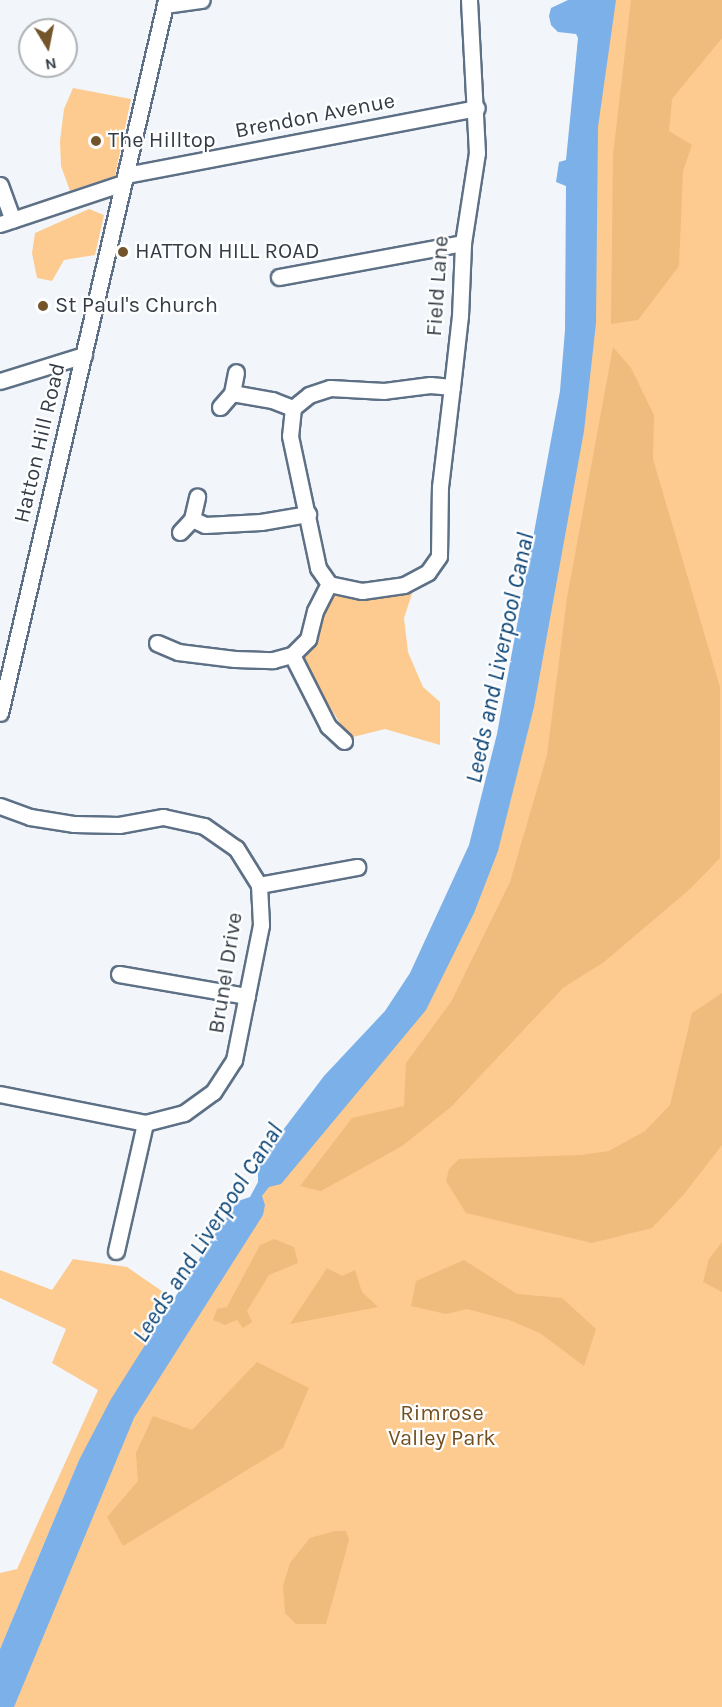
<!DOCTYPE html>
<html>
<head>
<meta charset="utf-8">
<style>
	body { margin:0 }
	#map { position:relative; width:722px; height:1707px; overflow:hidden; background:#f2f6fb; font-family:Karla,sans-serif }
	div>[style] { position:absolute }
	.green>* { inset:0; background:#fdcb8f }
	.forest>* { inset:0; background:#efbc7d }
	.water>* { inset:0; background:#7cb0e8 }
	.roads { filter:drop-shadow(2px 0 #5d7085) drop-shadow(-2px 0 #5d7085) drop-shadow(0 2px #5d7085) drop-shadow(0 -2px #5d7085) }
	.minor>* { height:15px; margin:-7.5px; padding:0 7.5px; transform-origin:7.5px; border-radius:7.5px; background:#fff }
	.dots>* { width:16px; height:16px; translate:-50% -50%; box-sizing:border-box; border:3px solid #fff; border-radius:50% }
	span { translate:-50% -50%; white-space:nowrap; text-align:center; line-height:1.15; -webkit-text-stroke:4.5px #fff; paint-order:stroke }
	.street-label { font-size:22px; color:#343c46 }
	.poi-label { font-size:22px; color:#343c46 }
	.left { translate:0 -50%; text-align:left }
	.park-label { font-size:22px; color:#714f20 }
	.water-label { font-size:24px; color:#094376; font-style:italic }
	.north { position:absolute; left:18px; top:18px; width:60px; height:60px; box-sizing:border-box; background:#fff; border:2px solid #aeb1b5; border-radius:50%; rotate:170deg; font-size:16px; font-weight:700; line-height:24px; text-align:center; color:#343c46 }
	.north::after { content:''; display:block; margin:auto; width:21px; height:27px; background:#74542a; clip-path:polygon(50% 0,100% 100%,50% 72%,0 100%) }
</style>
</head>
<body>
<div id="map">
	<div class="green">
		<div style="clip-path:polygon(599px 0,722px 0,722px 1707px,0 1707px,74px 1517px,265px 1182px,336px 1090px,468px 888px,549px 532px)"></div>
		<div style="clip-path:polygon(73px 88px,131px 99px,115px 176px,70px 191px,61px 166px,60px 141px,64px 109px)"></div>
		<div style="clip-path:polygon(89px 209px,104px 215px,95px 255px,64px 260px,52px 281px,37px 278px,32px 253px,35px 233px)"></div>
		<div style="clip-path:polygon(414px 588px,404px 618px,408px 652px,423px 687px,440px 702px,440px 745px,385px 729px,349px 738px,300px 658px,314px 642px,323px 607px,332px 594px,353px 599px)"></div>
		<div style="clip-path:polygon(73px 1259px,127px 1267px,172px 1298px,79px 1460px,0 1649px,0 1573px,17px 1569px,98px 1390px,52px 1363px,66px 1329px,0 1298px,0 1270px,52px 1290px)"></div>
	</div>
	<div class="forest">
		<div style="clip-path:polygon(631px 0,722px 0,722px 38px,672px 99px,669px 131px,692px 145px,683px 171px,679px 266px,638px 320px,611px 324px,613px 155px)"></div>
		<div style="clip-path:polygon(613px 347px,631px 368px,654px 415px,653px 459px,720px 687px,720px 858px,690px 889px,604px 962px,563px 988px,451px 1107px,402px 1146px,321px 1191px,300px 1186px,352px 1118px,404px 1106px,406px 1063px,451px 1002px,510px 882px,547px 755px,567px 598px)"></div>
		<div style="clip-path:polygon(722px 993px,722px 1145px,685px 1193px,652px 1228px,592px 1243px,466px 1213px,446px 1181px,449px 1169px,459px 1159px,581px 1155px,609px 1151px,645px 1131px,670px 1105px,692px 1013px)"></div>
		<div style="clip-path:polygon(274px 1239px,294px 1247px,298px 1263px,269px 1275px,247px 1311px,252px 1322px,243px 1328px,237px 1320px,225px 1325px,213px 1320px,217px 1309px,227px 1307px,260px 1245px)"></div>
		<div style="clip-path:polygon(722px 1242px,722px 1292px,703px 1282px,709px 1259px)"></div>
		<div style="clip-path:polygon(464px 1260px,517px 1294px,562px 1298px,596px 1329px,584px 1366px,540px 1333px,509px 1320px,467px 1309px,446px 1314px,411px 1306px,416px 1281px)"></div>
		<div style="clip-path:polygon(327px 1268px,342px 1276px,355px 1270px,362px 1292px,378px 1307px,290px 1324px)"></div>
		<div style="clip-path:polygon(257px 1362px,309px 1388px,283px 1448px,123px 1546px,107px 1517px,138px 1481px,136px 1453px,153px 1416px,192px 1430px)"></div>
		<div style="clip-path:polygon(335px 1531px,346px 1531px,349px 1540px,326px 1624px,296px 1624px,285px 1613px,283px 1586px,290px 1563px,310px 1538px)"></div>
	</div>
	<div class="water">
		<div style="clip-path:polygon(568px 0,616px 0,598px 127px,596px 323px,584px 431px,534px 707px,498px 851px,474px 913px,426px 1010px,281px 1184px,269px 1187px,262px 1196px,265px 1205px,263px 1215px,134px 1418px,14px 1707px,0 1707px,0 1649px,79px 1460px,111px 1399px,215px 1234px,238px 1201px,250px 1197px,258px 1182px,258px 1163px,324px 1076px,385px 1011px,410px 973px,469px 845px,497px 734px,560px 391px,565px 330px,566px 186px,556px 182px,559px 162px,566px 160px,578px 38px,576px 34px,558px 32px,551px 25px,549px 16px,551px 8px)"></div>
	</div>
	<div class="roads">
		<div class="minor">
			<div style="left:165px;top:5px;width:37px;rotate:-8deg"></div>
			<div style="left:126px;top:175px;width:357px;rotate:-10.8deg"></div>
			<div style="left:0;top:185px;width:37px;rotate:70deg"></div>
			<div style="left:0;top:224px;width:130px;rotate:-18.4deg"></div>
			<div style="left:279px;top:277px;width:187px;rotate:-10.5deg"></div>
			<div style="left:0;top:381px;width:88px;rotate:-17.2deg"></div>
			<div style="left:452px;top:387px;width:22px;rotate:-175deg"></div>
			<div style="left:430px;top:385px;width:46px;rotate:172.6deg"></div>
			<div style="left:384px;top:391px;width:54px;rotate:-176.8deg"></div>
			<div style="left:330px;top:388px;width:22px;rotate:162deg"></div>
			<div style="left:309px;top:395px;width:21px;rotate:141deg"></div>
			<div style="left:293px;top:408px;width:28px;rotate:96deg"></div>
			<div style="left:290px;top:436px;width:135px;rotate:78deg"></div>
			<div style="left:318px;top:568px;width:19px;rotate:55deg"></div>
			<div style="left:329px;top:584px;width:34px;rotate:12deg"></div>
			<div style="left:362px;top:591px;width:42px;rotate:-8.1deg"></div>
			<div style="left:404px;top:585px;width:27px;rotate:-28deg"></div>
			<div style="left:428px;top:572px;width:19px;rotate:-55deg"></div>
			<div style="left:439px;top:556px;width:69px;rotate:-89.2deg"></div>
			<div style="left:440px;top:487px;width:101px;rotate:-83.2deg"></div>
			<div style="left:452px;top:387px;width:71px;rotate:-83.6deg"></div>
			<div style="left:460px;top:316px;width:73px;rotate:-87.6deg"></div>
			<div style="left:463px;top:243px;width:91px;rotate:-81.2deg"></div>
			<div style="left:477px;top:153px;width:153px;rotate:-93deg"></div>
			<div style="left:232px;top:393px;width:41px;rotate:9.9deg"></div>
			<div style="left:272px;top:400px;width:22px;rotate:21deg"></div>
			<div style="left:220px;top:407px;width:18px;rotate:-49deg"></div>
			<div style="left:232px;top:393px;width:21px;rotate:-79deg"></div>
			<div style="left:192px;top:519px;width:14px;rotate:25deg"></div>
			<div style="left:205px;top:525px;width:56px;rotate:-3.1deg"></div>
			<div style="left:261px;top:522px;width:48px;rotate:-9.7deg"></div>
			<div style="left:180px;top:532px;width:18px;rotate:-47deg"></div>
			<div style="left:192px;top:519px;width:23px;rotate:-77deg"></div>
			<div style="left:157px;top:643px;width:23px;rotate:23deg"></div>
			<div style="left:178px;top:652px;width:57px;rotate:7deg"></div>
			<div style="left:235px;top:659px;width:38px;rotate:2deg"></div>
			<div style="left:273px;top:660px;width:20px;rotate:-15deg"></div>
			<div style="left:292px;top:655px;width:23px;rotate:-45deg"></div>
			<div style="left:308px;top:639px;width:29px;rotate:-76deg"></div>
			<div style="left:315px;top:611px;width:30px;rotate:-63deg"></div>
			<div style="left:292px;top:655px;width:80px;rotate:63.1deg"></div>
			<div style="left:328px;top:726px;width:22px;rotate:43deg"></div>
			<div style="left:0;top:713px;width:732px;rotate:-76.89deg"></div>
			<div style="left:0;top:806px;width:32px;rotate:20deg"></div>
			<div style="left:30px;top:817px;width:45px;rotate:9deg"></div>
			<div style="left:74px;top:824px;width:45px;rotate:1.3deg"></div>
			<div style="left:119px;top:825px;width:45px;rotate:-10.3deg"></div>
			<div style="left:163px;top:817px;width:42px;rotate:12.4deg"></div>
			<div style="left:204px;top:826px;width:39px;rotate:35deg"></div>
			<div style="left:236px;top:848px;width:44px;rotate:58.1deg"></div>
			<div style="left:259px;top:885px;width:40px;rotate:87.1deg"></div>
			<div style="left:261px;top:925px;width:138px;rotate:101.3deg"></div>
			<div style="left:234px;top:1060px;width:38px;rotate:123deg"></div>
			<div style="left:213px;top:1092px;width:36px;rotate:144deg"></div>
			<div style="left:184px;top:1113px;width:40px;rotate:165.6deg"></div>
			<div style="left:145px;top:1123px;width:148px;rotate:-168.7deg"></div>
			<div style="left:259px;top:885px;width:100px;rotate:-10.4deg"></div>
			<div style="left:119px;top:974px;width:130px;rotate:9.8deg"></div>
			<div style="left:116px;top:1251px;width:131px;rotate:-77.2deg"></div>
		</div>
	</div>
	<div class="dots">
		<div style="left:96px;top:141px;background:#74542a"></div>
		<div style="left:123px;top:252px;background:#74542a"></div>
		<div style="left:43px;top:306px;background:#74542a"></div>
	</div>
	<div class="street-label">
		<span style="left:315px;top:116px;rotate:-11deg">Brendon Avenue</span>
		<span style="left:438px;top:286px;rotate:-86deg">Field Lane</span>
		<span style="left:40px;top:443px;rotate:-77deg">Hatton Hill Road</span>
		<span style="left:226px;top:973px;rotate:-81deg">Brunel Drive</span>
	</div>
	<div class="poi-label">
		<span class="left" style="left:108px;top:141px">The Hilltop</span>
		<span class="left" style="left:135px;top:252px">HATTON HILL ROAD</span>
		<span class="left" style="left:55px;top:306px">St Paul's Church</span>
	</div>
	<div class="park-label">
		<span style="left:442px;top:1426px">Rimrose<br>Valley Park</span>
	</div>
	<div class="water-label">
		<span style="left:500px;top:658px;rotate:-78deg">Leeds and Liverpool Canal</span>
		<span style="left:208px;top:1233px;rotate:-57deg">Leeds and Liverpool Canal</span>
	</div>
	<div class="north">N</div>
</div>
</body>
</html>
